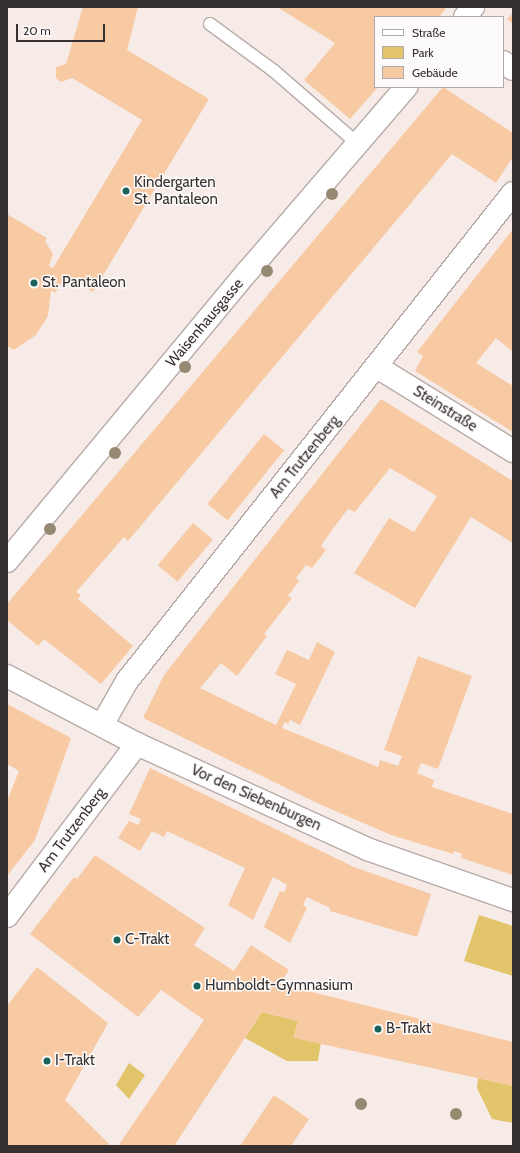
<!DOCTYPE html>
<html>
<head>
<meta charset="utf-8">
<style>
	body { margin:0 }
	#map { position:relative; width:520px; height:1153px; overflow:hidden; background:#f7ebe8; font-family:Cabin,sans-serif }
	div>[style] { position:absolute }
	.green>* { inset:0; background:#e2c56b }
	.building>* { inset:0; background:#f8caa4; transform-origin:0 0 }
	.roads { filter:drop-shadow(1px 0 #b7aba9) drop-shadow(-1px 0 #b7aba9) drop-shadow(0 1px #b7aba9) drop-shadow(0 -1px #b7aba9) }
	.lane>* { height:12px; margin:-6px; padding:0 6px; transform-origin:6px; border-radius:6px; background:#fff }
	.street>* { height:22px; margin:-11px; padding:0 11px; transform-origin:11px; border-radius:11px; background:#fff }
	.trees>* { width:12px; height:12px; margin:-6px; border-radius:50%; background:#968971 }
	.dots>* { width:11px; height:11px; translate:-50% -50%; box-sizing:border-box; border:2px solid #fdfbfa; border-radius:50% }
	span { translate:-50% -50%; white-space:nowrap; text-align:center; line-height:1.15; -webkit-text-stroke:3px #fdfbfa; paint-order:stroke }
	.poi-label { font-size:15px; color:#363130 }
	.left { translate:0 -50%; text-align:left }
	.street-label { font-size:15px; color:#363130 }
	.frame { position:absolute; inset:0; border:8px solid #363130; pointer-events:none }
	.legend { position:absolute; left:374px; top:16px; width:130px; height:72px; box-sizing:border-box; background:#fdfbfa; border:1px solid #adaaa9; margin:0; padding:5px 7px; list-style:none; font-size:12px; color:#363130 }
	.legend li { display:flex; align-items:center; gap:8px; height:20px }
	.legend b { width:20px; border:1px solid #adaaa9 }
	.scale { position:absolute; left:16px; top:24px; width:89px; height:18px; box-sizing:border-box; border:2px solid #363130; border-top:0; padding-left:5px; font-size:12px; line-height:14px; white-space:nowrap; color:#363130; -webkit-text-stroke:3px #fdfbfa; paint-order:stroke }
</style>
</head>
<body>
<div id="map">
	<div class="green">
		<div style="clip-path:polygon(479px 915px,513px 926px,513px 976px,464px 961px)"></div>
		<div style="clip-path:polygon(262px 1012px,298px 1021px,294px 1037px,321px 1043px,318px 1061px,287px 1061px,245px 1038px)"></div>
		<div style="clip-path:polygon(129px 1063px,145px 1075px,129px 1099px,116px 1085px)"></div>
		<div style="clip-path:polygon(478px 1078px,513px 1086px,513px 1123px,492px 1119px,477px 1088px)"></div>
	</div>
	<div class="building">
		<div style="clip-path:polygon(83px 7px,138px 7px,127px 50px,209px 99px,93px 292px,66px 276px,55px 293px,51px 290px,48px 316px,36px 335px,14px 350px,7px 346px,7px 214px,47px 238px,45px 241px,53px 254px,49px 266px,53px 268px,142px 120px,72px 78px,61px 82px,56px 78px,56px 67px,66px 64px)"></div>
		<div style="clip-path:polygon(277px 7px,447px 7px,439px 17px,375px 17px,375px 87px,378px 87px,350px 119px,304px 80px,335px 43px)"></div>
		<div style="clip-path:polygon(513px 13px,513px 24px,507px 19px)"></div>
		<div style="clip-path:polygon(443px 87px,513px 133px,513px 157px,496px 183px,452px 154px,128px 541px,124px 537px,76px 592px,81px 595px,78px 599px,133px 646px,101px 684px,44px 639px,38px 646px,7px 620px,7px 604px)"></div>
		<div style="clip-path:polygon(513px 229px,513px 352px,496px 338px,476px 363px,513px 386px,513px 432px,415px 371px,423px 356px,417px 352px)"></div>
		<div style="clip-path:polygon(381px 399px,513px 481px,513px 543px,471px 517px,415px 608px,354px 573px,389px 518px,414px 532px,437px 496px,390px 468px,355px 512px,348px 509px,332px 530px,321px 546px,326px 550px,312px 568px,306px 565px,296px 578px,299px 581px,288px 596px,292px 598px,264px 634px,267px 636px,237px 676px,221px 663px,200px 688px,276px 725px,296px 684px,275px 674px,287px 650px,309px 660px,317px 642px,335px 652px,300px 725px,290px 720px,288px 724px,285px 722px,282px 728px,378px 767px,380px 760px,398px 766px,402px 756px,384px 750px,418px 656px,472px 676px,438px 769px,421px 763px,417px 773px,434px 780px,432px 787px,513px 814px,513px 875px,461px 858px,462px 854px,454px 851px,453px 854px,391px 835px,319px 804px,143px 718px,164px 675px)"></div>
		<div style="left:264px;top:434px;width:26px;height:90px;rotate:39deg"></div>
		<div style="left:193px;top:523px;width:26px;height:55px;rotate:40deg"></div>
		<div style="clip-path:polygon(7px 704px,71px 738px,35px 840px,7px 876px,7px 801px,19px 771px,7px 764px)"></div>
		<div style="clip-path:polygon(150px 768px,354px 867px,431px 894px,417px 937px,330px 911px,330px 908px,307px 897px,303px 905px,307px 908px,290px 943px,264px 927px,280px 891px,284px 892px,287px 885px,273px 877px,253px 920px,228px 905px,245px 868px,167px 831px,164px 837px,152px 831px,140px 851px,118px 838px,129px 821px,138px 825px,141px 819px,129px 814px)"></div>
		<div style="clip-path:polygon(95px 855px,205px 928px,194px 945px,234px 971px,251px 945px,289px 970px,280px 984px,513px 1042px,513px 1086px,294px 1038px,298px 1021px,262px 1012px,174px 1146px,118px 1146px,204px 1020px,161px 990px,138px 1017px,30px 934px,74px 877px,77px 879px)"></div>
		<div style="clip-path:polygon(37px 967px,108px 1023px,65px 1100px,111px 1146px,7px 1146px,7px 1006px)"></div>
		<div style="clip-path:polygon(274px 1095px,309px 1119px,291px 1146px,240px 1146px)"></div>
	</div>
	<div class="roads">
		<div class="lane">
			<div style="left:210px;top:24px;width:79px;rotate:36.3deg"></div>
			<div style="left:274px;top:71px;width:111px;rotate:41deg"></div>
		</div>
		<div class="street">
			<div style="left:465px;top:17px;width:13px;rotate:-51deg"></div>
			<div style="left:503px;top:62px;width:12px;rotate:35deg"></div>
			<div style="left:377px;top:367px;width:160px;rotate:31.7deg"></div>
			<div style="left:7px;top:561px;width:377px;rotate:-50.3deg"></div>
			<div style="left:248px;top:271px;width:243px;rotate:-49.3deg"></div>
			<div style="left:7px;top:676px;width:147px;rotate:27.6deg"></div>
			<div style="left:137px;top:744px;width:253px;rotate:24.5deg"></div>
			<div style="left:367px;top:849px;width:155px;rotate:19.3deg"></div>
			<div style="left:102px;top:725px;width:51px;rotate:-60.4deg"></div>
			<div style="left:127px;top:681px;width:622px;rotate:-51.66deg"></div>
			<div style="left:7px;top:916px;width:216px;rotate:-52.9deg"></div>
		</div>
	</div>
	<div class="trees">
		<div style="left:332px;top:194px"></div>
		<div style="left:267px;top:271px"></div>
		<div style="left:185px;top:367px"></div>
		<div style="left:115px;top:453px"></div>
		<div style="left:50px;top:529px"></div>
		<div style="left:361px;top:1104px"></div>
		<div style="left:456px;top:1114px"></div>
	</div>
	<div class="dots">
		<div style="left:126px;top:191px;background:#196359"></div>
		<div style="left:34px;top:283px;background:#196359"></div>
		<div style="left:117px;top:940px;background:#196359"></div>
		<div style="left:197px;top:986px;background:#196359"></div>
		<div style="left:378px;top:1029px;background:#196359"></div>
		<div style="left:47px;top:1061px;background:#196359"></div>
	</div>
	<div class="poi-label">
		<span class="left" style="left:134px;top:191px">Kindergarten<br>St. Pantaleon</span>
		<span class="left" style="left:42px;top:283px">St. Pantaleon</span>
		<span class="left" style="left:125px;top:940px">C-Trakt</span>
		<span class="left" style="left:205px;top:986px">Humboldt-Gymnasium</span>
		<span class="left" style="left:386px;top:1029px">B-Trakt</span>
		<span class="left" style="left:55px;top:1061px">I-Trakt</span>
	</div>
	<div class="street-label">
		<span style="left:205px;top:323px;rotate:-50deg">Waisenhausgasse</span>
		<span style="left:445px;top:409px;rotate:32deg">Steinstraße</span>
		<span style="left:305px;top:457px;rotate:-51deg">Am Trutzenberg</span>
		<span style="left:256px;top:798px;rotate:24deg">Vor den Siebenburgen</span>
		<span style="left:72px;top:830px;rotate:-53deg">Am Trutzenberg</span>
	</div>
	<div class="frame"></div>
	<ul class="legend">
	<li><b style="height:5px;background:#fff"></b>Straße</li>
	<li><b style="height:11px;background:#e2c56b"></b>Park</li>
	<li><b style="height:11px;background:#f8caa4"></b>Gebäude</li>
	</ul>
	<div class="scale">20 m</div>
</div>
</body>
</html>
